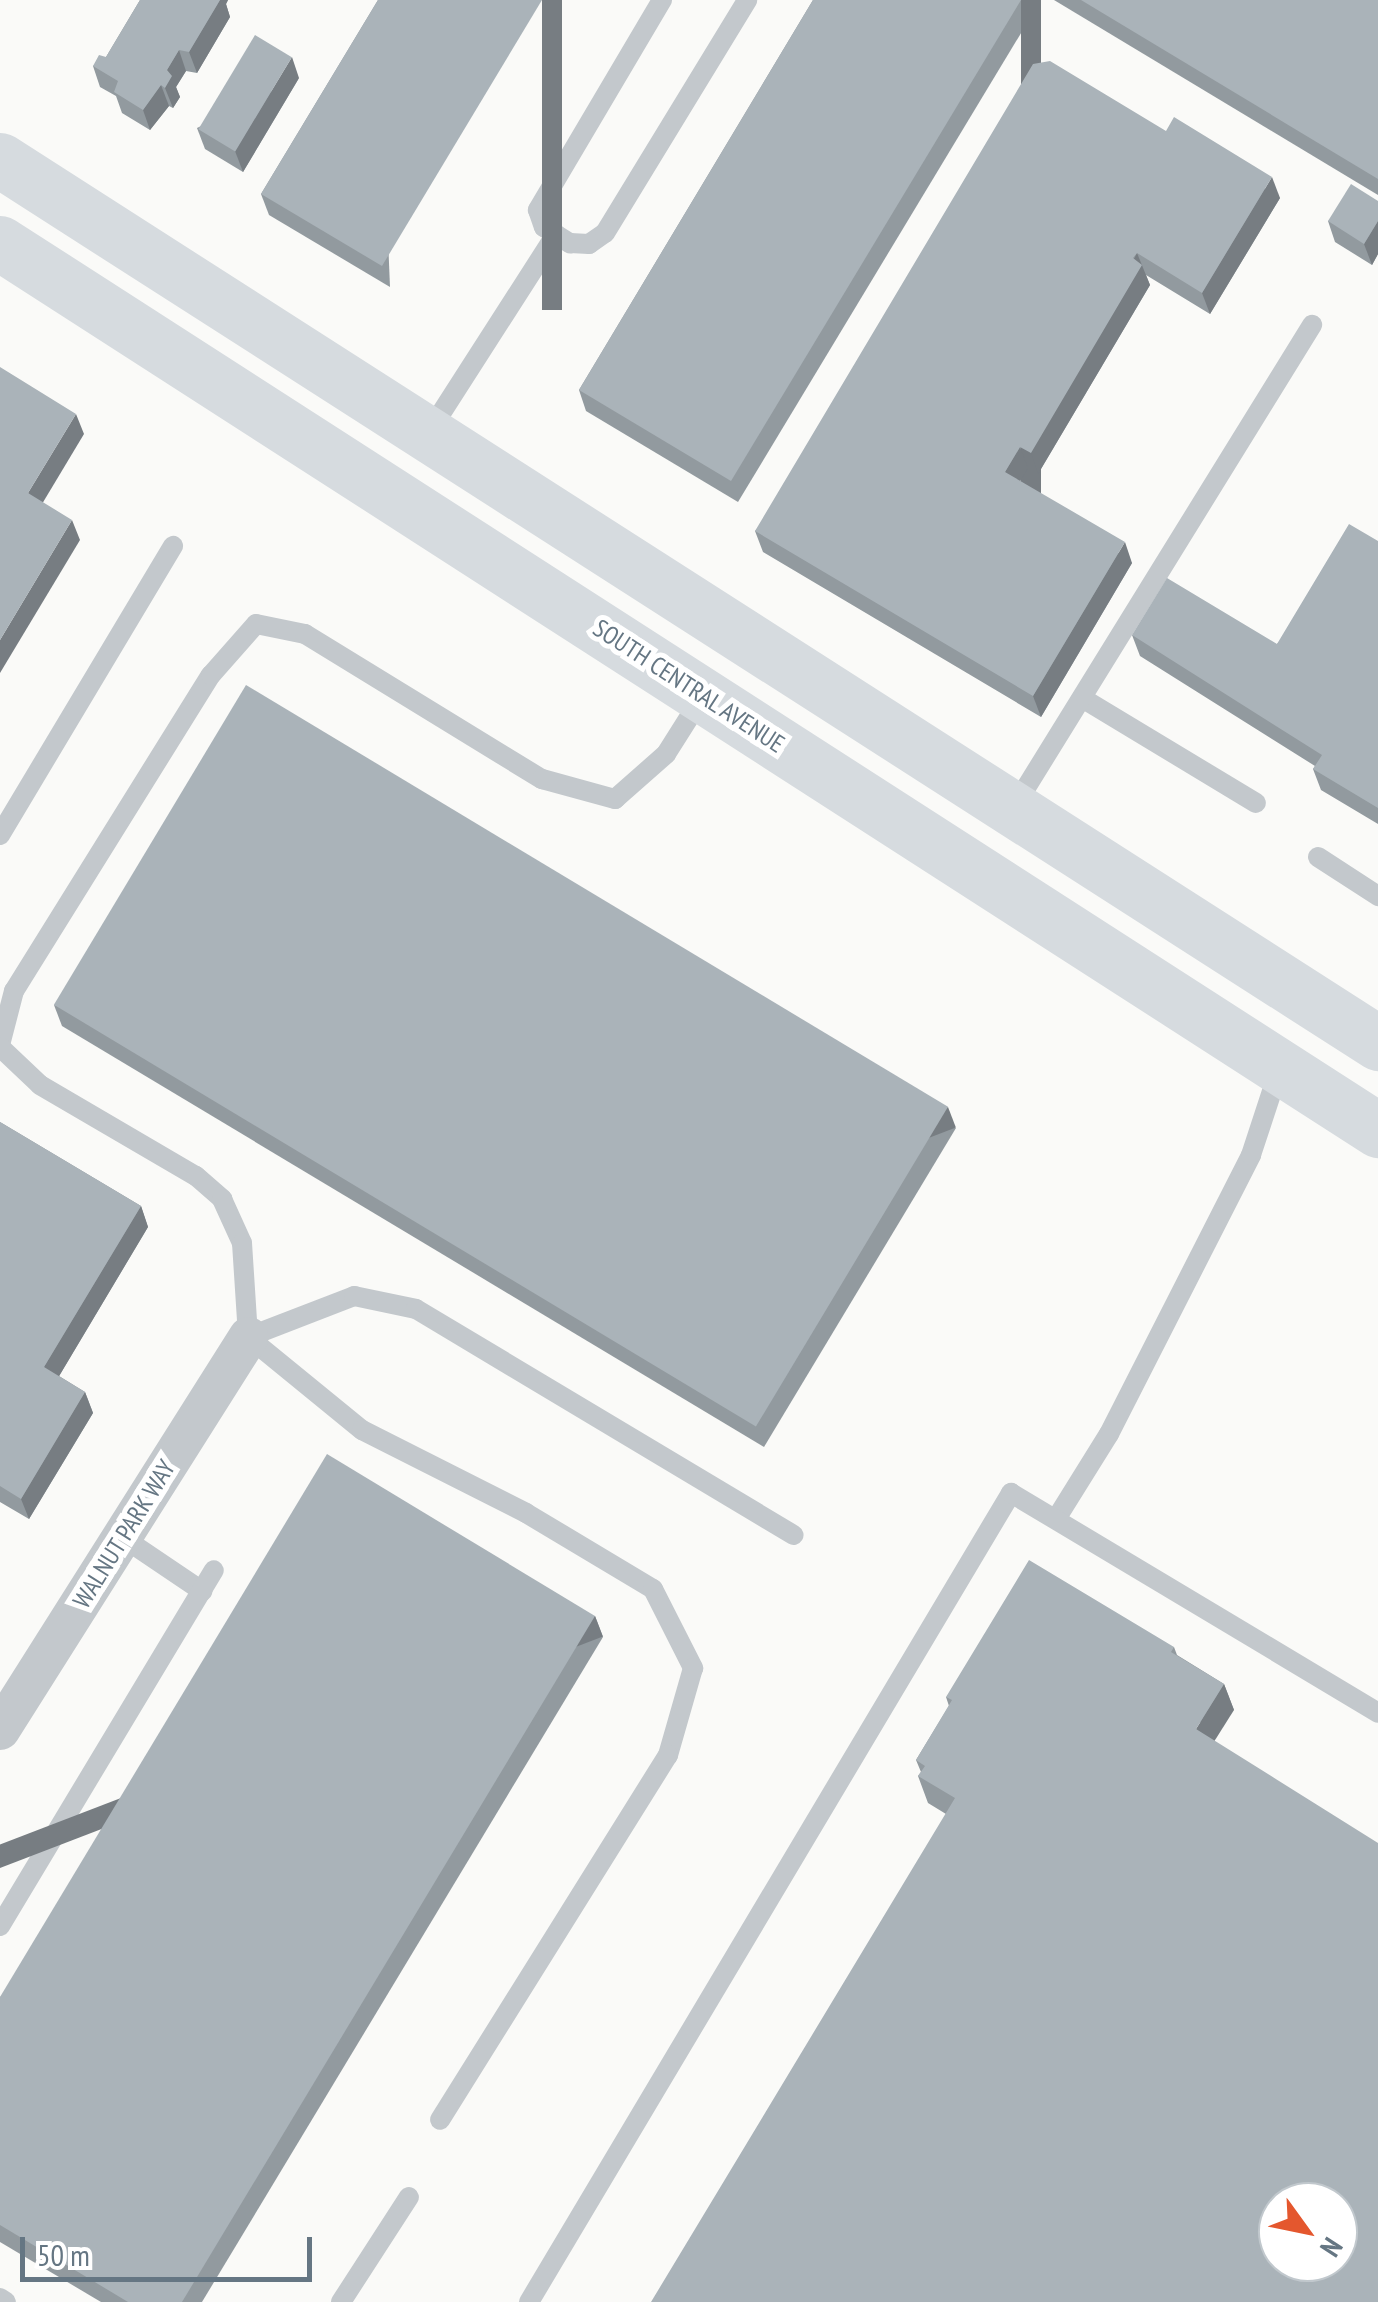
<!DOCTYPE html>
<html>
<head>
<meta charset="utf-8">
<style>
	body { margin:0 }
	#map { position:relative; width:1378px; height:2302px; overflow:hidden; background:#fafaf8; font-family:"PT Sans Narrow",sans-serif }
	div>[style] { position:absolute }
	.lane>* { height:20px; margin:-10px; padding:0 10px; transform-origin:10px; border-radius:10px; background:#c3c8cc }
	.street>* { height:40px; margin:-20px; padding:0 20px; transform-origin:20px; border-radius:20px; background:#c3c8cc }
	.primary>* { height:55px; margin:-27.5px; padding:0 27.5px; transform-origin:27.5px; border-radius:27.5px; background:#d6dbdf }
	.wall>* { inset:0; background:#929a9f }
	.shaded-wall>* { inset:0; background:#777d82; transform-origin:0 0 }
	.building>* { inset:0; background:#aab3b9; transform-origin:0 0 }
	span { translate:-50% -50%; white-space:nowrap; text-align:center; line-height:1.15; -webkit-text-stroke:10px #fff; paint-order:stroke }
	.street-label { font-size:25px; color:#657683 }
	.north { position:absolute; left:1258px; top:2182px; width:100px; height:100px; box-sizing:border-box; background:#fff; border:2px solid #c1c8cd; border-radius:50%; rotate:123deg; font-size:28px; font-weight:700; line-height:40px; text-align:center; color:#657683 }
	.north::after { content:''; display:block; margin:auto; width:35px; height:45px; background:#e4572e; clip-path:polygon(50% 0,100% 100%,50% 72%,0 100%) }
	.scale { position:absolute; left:20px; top:2237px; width:292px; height:45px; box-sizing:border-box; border:5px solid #657683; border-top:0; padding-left:12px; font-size:30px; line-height:35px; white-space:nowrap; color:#657683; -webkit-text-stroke:8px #fff; paint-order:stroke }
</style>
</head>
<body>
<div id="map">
	<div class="lane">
		<div style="left:662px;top:0;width:244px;rotate:120.6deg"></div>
		<div style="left:538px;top:210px;width:18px;rotate:71deg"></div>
		<div style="left:544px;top:227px;width:31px;rotate:32deg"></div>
		<div style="left:570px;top:243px;width:19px;rotate:3deg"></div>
		<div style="left:589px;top:244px;width:19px;rotate:-35deg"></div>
		<div style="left:605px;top:233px;width:273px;rotate:-58.6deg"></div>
		<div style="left:429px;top:432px;width:235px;rotate:-57.3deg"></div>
		<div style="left:1082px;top:698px;width:203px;rotate:31.1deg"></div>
		<div style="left:1014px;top:807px;width:567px;rotate:-58.27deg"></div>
		<div style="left:0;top:835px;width:337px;rotate:-59.1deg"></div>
		<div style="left:1318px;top:857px;width:72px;rotate:33deg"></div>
		<div style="left:0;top:1045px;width:56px;rotate:-75.5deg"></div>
		<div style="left:14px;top:991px;width:372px;rotate:-58.1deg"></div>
		<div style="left:211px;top:675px;width:68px;rotate:-48.6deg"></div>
		<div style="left:256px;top:624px;width:50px;rotate:11.5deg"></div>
		<div style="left:305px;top:634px;width:278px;rotate:31.5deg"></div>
		<div style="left:542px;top:779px;width:76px;rotate:15.3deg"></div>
		<div style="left:615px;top:799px;width:68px;rotate:-41.4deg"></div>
		<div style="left:666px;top:754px;width:67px;rotate:-57.7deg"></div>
		<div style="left:0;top:1047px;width:55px;rotate:43.5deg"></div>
		<div style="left:40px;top:1085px;width:181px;rotate:30.3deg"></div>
		<div style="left:196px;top:1176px;width:35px;rotate:41deg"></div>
		<div style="left:222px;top:1199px;width:48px;rotate:65.6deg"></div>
		<div style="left:242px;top:1243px;width:94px;rotate:86.3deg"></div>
		<div style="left:248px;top:1337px;width:147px;rotate:39.2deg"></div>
		<div style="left:362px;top:1430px;width:184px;rotate:26.8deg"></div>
		<div style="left:526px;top:1513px;width:148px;rotate:30.9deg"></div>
		<div style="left:653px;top:1589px;width:89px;rotate:63.1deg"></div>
		<div style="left:693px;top:1668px;width:91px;rotate:106deg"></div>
		<div style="left:668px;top:1755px;width:430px;rotate:122deg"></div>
		<div style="left:248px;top:1337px;width:114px;rotate:-21.1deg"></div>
		<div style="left:354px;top:1296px;width:63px;rotate:11.8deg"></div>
		<div style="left:416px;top:1309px;width:440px;rotate:30.9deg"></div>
		<div style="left:1056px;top:1519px;width:100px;rotate:-58.1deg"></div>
		<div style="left:1109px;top:1434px;width:313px;rotate:-63deg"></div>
		<div style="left:1251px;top:1155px;width:89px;rotate:-71.8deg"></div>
		<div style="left:122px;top:1537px;width:97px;rotate:34deg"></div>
		<div style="left:0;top:1926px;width:415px;rotate:-59deg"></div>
		<div style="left:0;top:2298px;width:7px;rotate:34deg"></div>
		<div style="left:341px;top:2302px;width:125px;rotate:-57.1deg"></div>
		<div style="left:529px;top:2302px;width:942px;rotate:-59.21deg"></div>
		<div style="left:1011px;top:1493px;width:428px;rotate:30.9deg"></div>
	</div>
	<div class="street">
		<div style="left:0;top:1730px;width:465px;rotate:-57.7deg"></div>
	</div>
	<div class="primary">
		<div style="left:0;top:160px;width:1637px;rotate:32.65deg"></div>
		<div style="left:0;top:243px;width:1639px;rotate:32.77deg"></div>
	</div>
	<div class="wall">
		<div style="clip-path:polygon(140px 0,228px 0,226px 4px,230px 17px,197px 73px,186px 71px,176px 87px,180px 97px,173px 108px,169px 106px,150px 130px,122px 113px,116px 96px,100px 87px,93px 66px,106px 57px)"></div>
		<div style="clip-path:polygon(378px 0,390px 287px,269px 215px,261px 194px)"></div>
		<div style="clip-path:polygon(813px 0,1041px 0,738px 502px,586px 411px,579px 390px)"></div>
		<div style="clip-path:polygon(1054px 0,1378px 0,1378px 195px)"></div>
		<div style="clip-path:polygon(299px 78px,243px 172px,205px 149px,197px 128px)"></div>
		<div style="clip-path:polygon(1166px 131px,1280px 198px,1210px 314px,1146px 275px,1150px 285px,1038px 474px,1028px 468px,1020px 480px,1132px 563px,1041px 717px,763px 552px,755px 531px)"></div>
		<div style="clip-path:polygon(1378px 201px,1378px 254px,1372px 265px,1335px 242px,1328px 221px)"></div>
		<div style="clip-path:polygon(1378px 541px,1378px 824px,1321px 790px,1313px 769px,1315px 766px,1140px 656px,1132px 635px,1277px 644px)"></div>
		<div style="clip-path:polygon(54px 1005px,956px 1128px,764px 1447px,62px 1026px)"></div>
		<div style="clip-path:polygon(0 1122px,141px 1206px,148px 1227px,59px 1376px,85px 1392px,93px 1413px,29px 1519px,0 1502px)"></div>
		<div style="clip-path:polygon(595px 1616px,603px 1637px,202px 2302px,101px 2302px,0 2242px,0 1997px)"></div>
		<div style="clip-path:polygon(1174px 1647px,1177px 1655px,1224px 1684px,1234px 1710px,946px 1814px,928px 1803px,918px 1776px,921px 1772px,916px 1760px,949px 1706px,946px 1697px)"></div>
	</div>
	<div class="shaded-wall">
		<div style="clip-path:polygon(220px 0,228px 0,226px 4px,230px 17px,197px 73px,189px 52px)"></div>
		<div style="left:542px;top:0;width:20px;height:310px"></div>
		<div style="left:1021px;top:0;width:20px;height:562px"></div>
		<div style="clip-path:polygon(179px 50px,186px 71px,176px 87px,180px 97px,173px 108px,165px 88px,167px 70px)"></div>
		<div style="clip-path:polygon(292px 57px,299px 78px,243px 172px,235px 151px)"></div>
		<div style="clip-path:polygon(161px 85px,169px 106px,150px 130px,143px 110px)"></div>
		<div style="clip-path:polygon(1272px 177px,1280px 198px,1210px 314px,1202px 293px)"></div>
		<div style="clip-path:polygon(1378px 221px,1378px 254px,1372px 265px,1364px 244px)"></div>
		<div style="clip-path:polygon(1137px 253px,1150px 285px,1038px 474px,1031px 453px)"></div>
		<div style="clip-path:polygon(76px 414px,84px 434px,36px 514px,28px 493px)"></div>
		<div style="clip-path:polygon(1020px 447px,1028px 468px,1013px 493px,1005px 472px)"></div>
		<div style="clip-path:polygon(72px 520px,80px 540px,0 673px,0 640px)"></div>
		<div style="clip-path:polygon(1125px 542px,1132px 563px,1041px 717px,1033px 696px)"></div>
		<div style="left:948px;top:1107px;width:22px;height:372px;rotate:69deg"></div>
		<div style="clip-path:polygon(141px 1206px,148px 1227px,52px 1388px,44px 1367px)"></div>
		<div style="clip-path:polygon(85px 1392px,93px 1413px,29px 1519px,21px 1499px)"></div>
		<div style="left:595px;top:1616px;width:22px;height:801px;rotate:69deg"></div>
		<div style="clip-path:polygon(1224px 1684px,1234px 1710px,1205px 1756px,1196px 1729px)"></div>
	</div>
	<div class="building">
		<div style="clip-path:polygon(140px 0,220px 0,189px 52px,179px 50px,167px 70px,172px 76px,165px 88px,161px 85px,143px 110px,114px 92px,118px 81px,93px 66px,99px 55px,106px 57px)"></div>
		<div style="clip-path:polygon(378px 0,542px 0,382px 266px,261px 194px)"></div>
		<div style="clip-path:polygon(813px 0,1021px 0,731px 481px,579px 390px)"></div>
		<div style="clip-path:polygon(1081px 0,1378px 0,1378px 179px)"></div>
		<div style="left:255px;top:35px;width:43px;height:110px;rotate:31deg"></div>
		<div style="clip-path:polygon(1050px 61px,1166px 131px,1174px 117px,1272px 177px,1202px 293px,1137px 253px,1133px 258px,1142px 265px,1031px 453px,1020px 447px,1005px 472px,1125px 542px,1033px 696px,755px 531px,1033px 64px)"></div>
		<div style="clip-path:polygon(1351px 184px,1378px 201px,1378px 221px,1364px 244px,1328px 221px)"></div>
		<div style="clip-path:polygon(0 367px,76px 414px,28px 493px,72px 520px,0 640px)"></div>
		<div style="clip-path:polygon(1349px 524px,1378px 541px,1378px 808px,1313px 769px,1322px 755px,1132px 635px,1167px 578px,1277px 644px)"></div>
		<div style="left:246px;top:685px;width:819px;height:373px;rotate:31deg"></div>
		<div style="clip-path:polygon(0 1122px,141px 1206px,44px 1367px,85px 1392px,21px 1499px,0 1486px)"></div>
		<div style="clip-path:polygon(327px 1454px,595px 1616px,182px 2302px,128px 2302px,0 2225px,0 1997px)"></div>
		<div style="clip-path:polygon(evenodd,1029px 1560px,1174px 1647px,1171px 1652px,1224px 1684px,1196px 1729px,1378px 1843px,1378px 2302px,651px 2302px,955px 1798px,918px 1776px,925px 1766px,916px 1760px,952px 1700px,946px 1697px,1029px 1560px,1278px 2202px,1338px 2202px,1338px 2262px,1278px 2262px,1278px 2202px)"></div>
	</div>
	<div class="street-label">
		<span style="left:689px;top:686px;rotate:33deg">SOUTH CENTRAL AVENUE</span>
		<span style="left:124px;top:1534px;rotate:-58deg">WALNUT PARK WAY</span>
	</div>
	<div class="north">N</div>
	<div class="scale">50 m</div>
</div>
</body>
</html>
